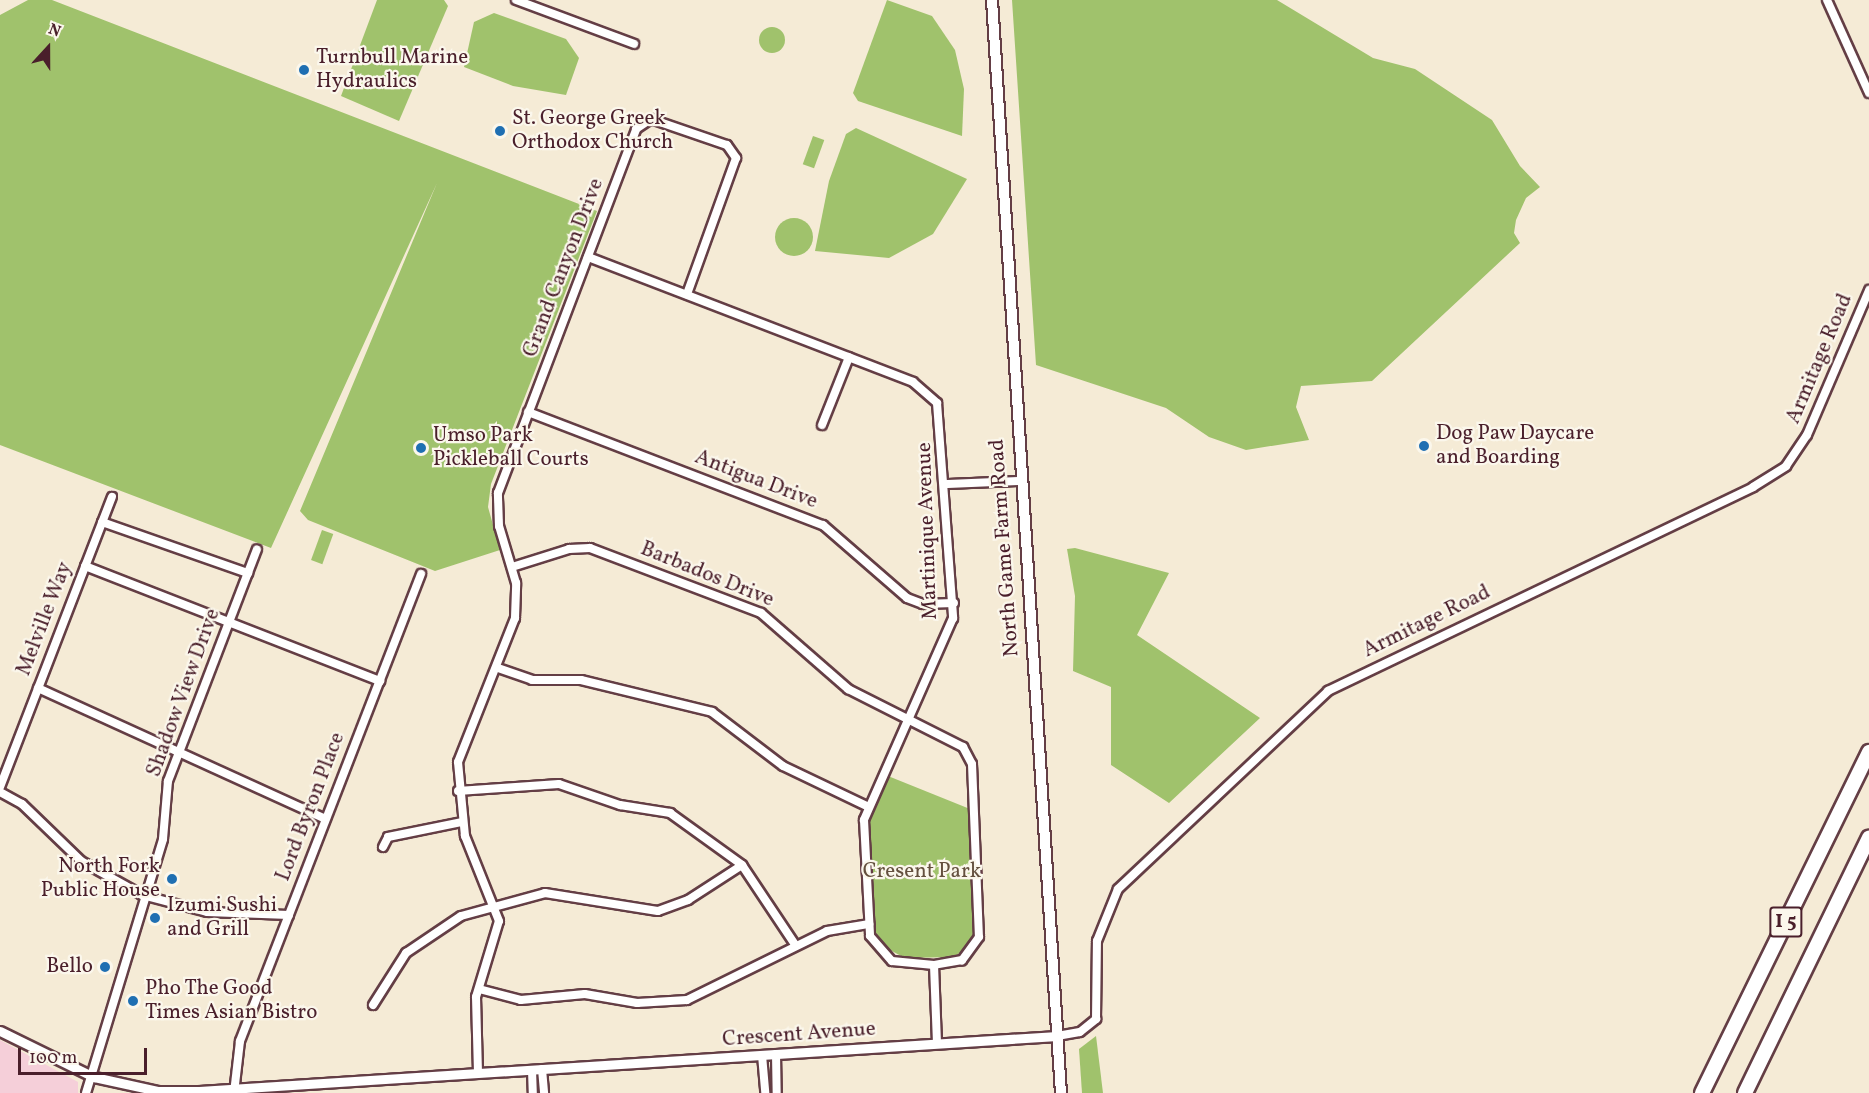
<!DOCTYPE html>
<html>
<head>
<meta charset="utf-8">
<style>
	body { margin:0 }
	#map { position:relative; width:1869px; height:1093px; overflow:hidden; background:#f5ebd6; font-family:Vollkorn,serif }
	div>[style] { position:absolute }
	.built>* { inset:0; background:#f5cfd9 }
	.green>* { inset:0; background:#a0c26c; transform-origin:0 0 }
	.round { border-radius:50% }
	.roads { filter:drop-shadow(2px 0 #643e45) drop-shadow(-2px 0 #643e45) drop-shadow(0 2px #643e45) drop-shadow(0 -2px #643e45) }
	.minor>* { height:8px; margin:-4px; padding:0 4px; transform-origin:4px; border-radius:4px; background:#fff }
	.tertiary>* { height:9px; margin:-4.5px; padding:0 4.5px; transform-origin:4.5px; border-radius:4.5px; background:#fff }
	.secondary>* { height:10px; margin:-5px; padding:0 5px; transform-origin:5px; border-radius:5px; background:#fff }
	.motorway>* { height:14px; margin:-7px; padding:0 7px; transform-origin:7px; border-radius:7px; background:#fff }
	.dots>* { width:16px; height:16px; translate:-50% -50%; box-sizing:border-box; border:3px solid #fbf7ec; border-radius:50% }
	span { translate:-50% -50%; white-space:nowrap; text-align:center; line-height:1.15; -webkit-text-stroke:4.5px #fbf7ec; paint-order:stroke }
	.shield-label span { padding:2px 4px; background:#fbf7ec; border:2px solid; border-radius:4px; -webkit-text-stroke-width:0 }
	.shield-label { font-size:20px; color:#4a1f2b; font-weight:700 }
	.poi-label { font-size:21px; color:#4a1f2b }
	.left { translate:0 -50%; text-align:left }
	.right { translate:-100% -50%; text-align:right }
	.street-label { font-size:21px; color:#4a1f2b }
	.park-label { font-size:21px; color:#64503e }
	.north { position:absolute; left:18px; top:18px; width:60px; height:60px; -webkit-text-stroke:4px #fbf7ec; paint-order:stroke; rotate:21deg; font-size:16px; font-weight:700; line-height:24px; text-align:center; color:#4a1f2b }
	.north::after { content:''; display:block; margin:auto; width:21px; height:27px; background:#4a1f2b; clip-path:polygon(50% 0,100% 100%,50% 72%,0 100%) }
	.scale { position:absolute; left:18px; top:1048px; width:129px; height:27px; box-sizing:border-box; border:3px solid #4a1f2b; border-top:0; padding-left:8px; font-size:18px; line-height:21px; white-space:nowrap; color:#4a1f2b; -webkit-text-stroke:4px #fbf7ec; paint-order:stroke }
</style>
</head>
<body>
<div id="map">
	<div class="built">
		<div style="clip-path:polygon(0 1040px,78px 1082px,78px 1093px,0 1093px)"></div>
	</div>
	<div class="green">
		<div style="clip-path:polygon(28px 0,52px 0,597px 211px,491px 484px,488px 507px,500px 550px,435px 571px,308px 520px,300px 511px,437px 183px,271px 548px,0 445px,0 15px)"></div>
		<div style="clip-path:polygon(377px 0,444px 0,448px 6px,399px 121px,341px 96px)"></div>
		<div style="clip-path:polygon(887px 0,932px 16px,955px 50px,964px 89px,962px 136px,858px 101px,853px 93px)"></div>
		<div style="clip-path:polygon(1012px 0,1277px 0,1373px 58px,1415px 69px,1492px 120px,1520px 166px,1540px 187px,1526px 198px,1516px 220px,1514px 233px,1520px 243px,1372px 381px,1301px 386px,1296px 407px,1309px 440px,1246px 450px,1209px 437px,1166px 408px,1036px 365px)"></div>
		<div style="clip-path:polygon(494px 13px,566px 39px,579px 58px,566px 95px,513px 86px,464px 67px,474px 22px)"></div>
		<div class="round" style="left:759px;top:27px;width:26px;height:26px"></div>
		<div style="clip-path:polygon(856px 128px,967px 179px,933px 234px,889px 258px,815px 251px,829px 181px,846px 134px)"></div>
		<div style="left:813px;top:136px;width:12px;height:30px;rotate:20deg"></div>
		<div class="round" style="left:775px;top:218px;width:38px;height:38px"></div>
		<div style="left:322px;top:530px;width:12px;height:32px;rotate:20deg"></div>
		<div style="clip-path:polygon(1075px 548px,1169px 573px,1137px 635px,1260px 718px,1169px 803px,1111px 765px,1111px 687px,1073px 671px,1075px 596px,1067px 549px)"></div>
		<div style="clip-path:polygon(888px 776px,970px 809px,975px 930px,967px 948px,953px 957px,905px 958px,888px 949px,876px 933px,869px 820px)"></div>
		<div style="clip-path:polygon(1096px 1036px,1103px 1093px,1082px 1093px,1079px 1049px)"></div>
	</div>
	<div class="roads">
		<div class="minor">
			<div style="left:516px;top:0;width:126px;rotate:20.4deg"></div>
			<div style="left:1827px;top:0;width:102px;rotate:65.7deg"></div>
			<div style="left:588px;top:257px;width:348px;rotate:21deg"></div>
			<div style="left:913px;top:382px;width:32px;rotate:41deg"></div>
			<div style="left:937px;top:403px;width:216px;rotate:85.7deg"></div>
			<div style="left:953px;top:618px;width:221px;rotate:113.8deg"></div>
			<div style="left:864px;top:820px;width:116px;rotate:87deg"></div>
			<div style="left:870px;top:936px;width:33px;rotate:49deg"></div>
			<div style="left:892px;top:961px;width:42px;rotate:5.4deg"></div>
			<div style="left:934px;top:965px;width:78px;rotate:87.8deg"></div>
			<div style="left:528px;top:412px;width:316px;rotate:21deg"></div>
			<div style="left:823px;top:525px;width:111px;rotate:41deg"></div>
			<div style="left:907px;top:598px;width:17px;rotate:21deg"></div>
			<div style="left:923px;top:604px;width:31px;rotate:-2deg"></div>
			<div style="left:822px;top:425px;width:73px;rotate:-68.3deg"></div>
			<div style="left:946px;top:484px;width:74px;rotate:-2.3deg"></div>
			<div style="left:102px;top:522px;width:155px;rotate:19.3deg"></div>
			<div style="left:85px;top:566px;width:317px;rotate:21.3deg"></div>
			<div style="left:512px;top:567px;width:60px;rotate:-17.5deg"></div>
			<div style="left:569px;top:549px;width:21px;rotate:-3deg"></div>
			<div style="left:590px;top:548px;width:183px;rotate:20.8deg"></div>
			<div style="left:761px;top:613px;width:116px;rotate:41.1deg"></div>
			<div style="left:848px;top:689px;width:129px;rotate:26.8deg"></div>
			<div style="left:963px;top:747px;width:19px;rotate:62deg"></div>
			<div style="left:972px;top:764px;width:173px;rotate:87.7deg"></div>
			<div style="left:979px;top:937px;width:29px;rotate:126deg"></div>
			<div style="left:962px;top:960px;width:28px;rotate:170deg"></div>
			<div style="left:498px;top:668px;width:36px;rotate:19deg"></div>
			<div style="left:532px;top:680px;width:49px"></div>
			<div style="left:581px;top:680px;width:135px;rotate:13.7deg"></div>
			<div style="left:712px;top:712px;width:89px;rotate:37.3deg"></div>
			<div style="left:783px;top:766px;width:93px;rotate:25.5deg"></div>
			<div style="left:38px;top:688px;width:316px;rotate:24.5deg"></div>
			<div style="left:0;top:787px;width:311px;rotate:-68.9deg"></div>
			<div style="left:458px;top:791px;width:101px;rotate:-4deg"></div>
			<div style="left:559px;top:784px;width:65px;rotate:19deg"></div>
			<div style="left:620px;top:805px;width:51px;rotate:9.1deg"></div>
			<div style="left:670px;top:813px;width:89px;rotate:35.8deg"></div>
			<div style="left:742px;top:865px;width:97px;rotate:56.3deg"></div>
			<div style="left:0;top:792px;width:25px;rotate:29deg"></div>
			<div style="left:22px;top:804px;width:82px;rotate:44deg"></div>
			<div style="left:81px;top:861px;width:70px;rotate:29.1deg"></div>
			<div style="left:142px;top:895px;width:67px;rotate:14.7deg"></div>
			<div style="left:207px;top:912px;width:82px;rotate:2.1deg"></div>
			<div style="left:383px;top:847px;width:11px;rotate:-63deg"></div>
			<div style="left:388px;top:837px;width:76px;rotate:-11.5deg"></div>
			<div style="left:479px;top:989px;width:43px;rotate:14.7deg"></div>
			<div style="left:521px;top:1000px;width:64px;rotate:-5.4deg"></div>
			<div style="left:585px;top:994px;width:53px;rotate:9.8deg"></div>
			<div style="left:637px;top:1003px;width:50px;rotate:-3.4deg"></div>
			<div style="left:687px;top:1000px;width:156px;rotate:-26.2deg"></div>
			<div style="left:827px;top:931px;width:43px;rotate:-9.5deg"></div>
			<div style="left:373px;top:1005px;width:62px;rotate:-57.6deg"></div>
			<div style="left:406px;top:953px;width:66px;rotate:-33.9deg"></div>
			<div style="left:461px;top:916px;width:87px;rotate:-15.3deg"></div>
			<div style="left:545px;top:893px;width:114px;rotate:9.1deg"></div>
			<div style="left:658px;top:911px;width:32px;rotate:-20deg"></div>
			<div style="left:688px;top:900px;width:64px;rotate:-32.9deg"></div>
			<div style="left:1057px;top:1036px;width:23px;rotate:-10deg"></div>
			<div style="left:1080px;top:1032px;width:21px;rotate:-39deg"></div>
			<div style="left:1096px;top:1019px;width:78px;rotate:-89.3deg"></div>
			<div style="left:1097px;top:941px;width:56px;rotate:-68deg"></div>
			<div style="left:1118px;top:889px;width:289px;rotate:-43.3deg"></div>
			<div style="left:1328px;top:691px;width:471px;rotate:-25.6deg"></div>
			<div style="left:1753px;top:487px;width:39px;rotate:-32deg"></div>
			<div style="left:1786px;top:466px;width:37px;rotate:-56deg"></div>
			<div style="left:1807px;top:435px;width:158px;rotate:-66.8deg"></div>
			<div style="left:776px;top:1054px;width:39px;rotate:89deg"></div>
			<div style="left:762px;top:1055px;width:38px;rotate:85deg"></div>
			<div style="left:542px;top:1069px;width:24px;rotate:85deg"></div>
			<div style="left:532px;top:1070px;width:23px;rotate:88deg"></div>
			<div style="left:478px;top:1073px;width:76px;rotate:-91.5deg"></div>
			<div style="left:476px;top:997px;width:79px;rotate:-73.2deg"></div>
			<div style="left:499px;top:921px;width:92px;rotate:-111.8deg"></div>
			<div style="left:465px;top:836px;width:74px;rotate:-95.4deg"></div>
			<div style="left:458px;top:762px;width:155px;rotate:-68.4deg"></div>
			<div style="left:515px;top:618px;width:35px;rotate:-88deg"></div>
			<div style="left:516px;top:583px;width:59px;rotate:-106.6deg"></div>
			<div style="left:499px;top:526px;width:33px;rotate:-92deg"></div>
			<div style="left:498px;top:493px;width:389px;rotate:-69.2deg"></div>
			<div style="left:636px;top:129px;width:18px;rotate:-34deg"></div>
			<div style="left:651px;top:119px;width:80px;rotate:18.9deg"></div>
			<div style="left:727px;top:145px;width:16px;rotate:55deg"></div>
			<div style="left:736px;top:158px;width:145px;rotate:109.8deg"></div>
			<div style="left:86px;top:1093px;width:265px;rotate:-73.1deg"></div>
			<div style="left:163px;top:839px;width:58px;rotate:-85.1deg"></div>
			<div style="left:168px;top:781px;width:248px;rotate:-69deg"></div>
			<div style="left:234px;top:1093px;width:52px;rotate:-83.4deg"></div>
			<div style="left:240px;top:1041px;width:501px;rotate:-68.81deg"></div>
		</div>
		<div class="tertiary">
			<div style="left:0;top:1031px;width:105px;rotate:26.1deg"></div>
			<div style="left:94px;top:1077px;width:66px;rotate:12.3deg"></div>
			<div style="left:158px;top:1091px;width:41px"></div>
			<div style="left:199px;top:1091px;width:860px;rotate:-3.67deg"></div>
		</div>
		<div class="secondary">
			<div style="left:992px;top:0;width:1095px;rotate:86.39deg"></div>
		</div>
		<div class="motorway">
			<div style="left:1702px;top:1093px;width:380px;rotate:-63.9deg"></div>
			<div style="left:1745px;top:1093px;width:284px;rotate:-64.1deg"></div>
		</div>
	</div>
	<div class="dots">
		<div style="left:304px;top:70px;background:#1f6fb2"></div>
		<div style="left:500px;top:131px;background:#1f6fb2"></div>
		<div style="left:1424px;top:446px;background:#1f6fb2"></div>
		<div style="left:421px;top:448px;background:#1f6fb2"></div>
		<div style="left:172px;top:879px;background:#1f6fb2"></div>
		<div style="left:155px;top:918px;background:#1f6fb2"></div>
		<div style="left:105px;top:967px;background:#1f6fb2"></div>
		<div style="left:133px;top:1001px;background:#1f6fb2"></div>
	</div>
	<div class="shield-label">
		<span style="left:1786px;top:922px">I 5</span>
	</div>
	<div class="poi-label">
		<span class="left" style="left:316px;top:70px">Turnbull Marine<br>Hydraulics</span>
		<span class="left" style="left:512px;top:131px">St. George Greek<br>Orthodox Church</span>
		<span class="left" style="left:1436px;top:446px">Dog Paw Daycare<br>and Boarding</span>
		<span class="left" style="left:433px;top:448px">Umso Park<br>Pickleball Courts</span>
		<span class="right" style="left:160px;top:879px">North Fork<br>Public House</span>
		<span class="left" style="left:167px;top:918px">Izumi Sushi<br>and Grill</span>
		<span class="right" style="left:93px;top:967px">Bello</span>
		<span class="left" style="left:145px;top:1001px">Pho The Good<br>Times Asian Bistro</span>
	</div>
	<div class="street-label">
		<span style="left:564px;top:268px;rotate:-69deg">Grand Canyon Drive</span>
		<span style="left:1820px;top:359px;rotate:-67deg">Armitage Road</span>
		<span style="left:756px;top:480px;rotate:21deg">Antigua Drive</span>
		<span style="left:928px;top:531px;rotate:-92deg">Martinique Avenue</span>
		<span style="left:1005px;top:548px;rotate:-94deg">North Game Farm Road</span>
		<span style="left:707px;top:575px;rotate:22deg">Barbados Drive</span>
		<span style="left:45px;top:619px;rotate:-69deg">Melville Way</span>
		<span style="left:1427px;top:622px;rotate:-26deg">Armitage Road</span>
		<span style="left:184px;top:693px;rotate:-70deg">Shadow View Drive</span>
		<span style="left:311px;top:807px;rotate:-69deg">Lord Byron Place</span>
		<span style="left:799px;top:1035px;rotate:-4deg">Crescent Avenue</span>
	</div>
	<div class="park-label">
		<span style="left:922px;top:872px">Cresent Park</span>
	</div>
	<div class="north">N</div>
	<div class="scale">100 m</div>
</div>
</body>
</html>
